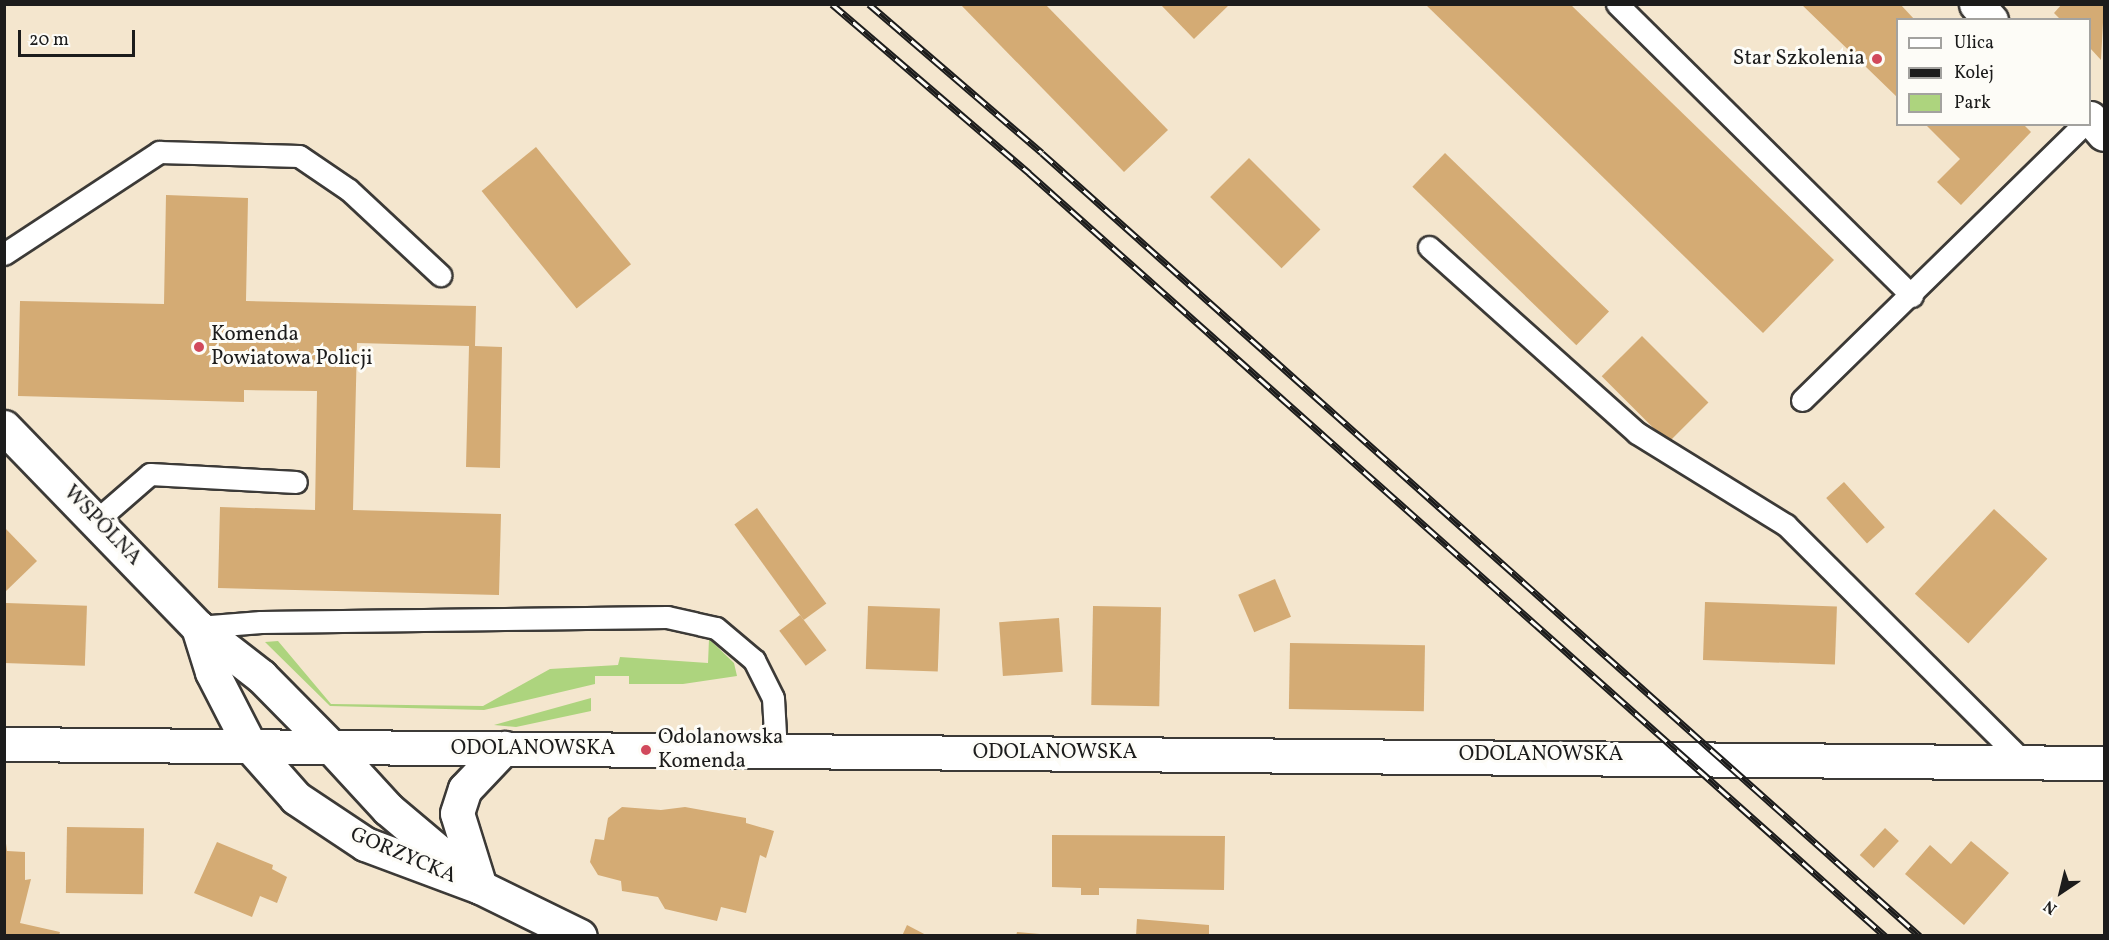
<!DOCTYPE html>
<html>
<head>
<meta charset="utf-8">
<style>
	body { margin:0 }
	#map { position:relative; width:2109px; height:940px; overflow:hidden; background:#f4e6ce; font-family:Vollkorn,serif }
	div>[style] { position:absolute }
	.green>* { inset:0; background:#add47e }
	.building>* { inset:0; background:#d4ab74; transform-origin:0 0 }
	.roads { filter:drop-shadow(2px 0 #3c3a37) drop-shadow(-2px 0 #3c3a37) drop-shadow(0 2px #3c3a37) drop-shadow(0 -2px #3c3a37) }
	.lane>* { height:21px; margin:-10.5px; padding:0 10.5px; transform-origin:10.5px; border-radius:10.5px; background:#fff }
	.street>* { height:33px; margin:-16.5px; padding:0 16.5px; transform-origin:16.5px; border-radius:16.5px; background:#fff }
	.secondary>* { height:33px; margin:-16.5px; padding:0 16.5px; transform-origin:16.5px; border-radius:16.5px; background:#fff }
	.rail>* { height:7px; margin-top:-3.5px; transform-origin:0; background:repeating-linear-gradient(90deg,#fdfcf7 0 14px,#1c1c1c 0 28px); box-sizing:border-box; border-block:2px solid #1c1c1c }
	.dots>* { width:16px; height:16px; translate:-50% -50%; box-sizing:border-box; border:3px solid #fdfcf7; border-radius:50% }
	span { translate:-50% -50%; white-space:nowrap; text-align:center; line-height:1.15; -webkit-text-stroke:6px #fdfcf7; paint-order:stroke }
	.poi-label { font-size:21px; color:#1c1c1c }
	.right { translate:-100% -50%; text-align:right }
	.left { translate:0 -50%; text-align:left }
	.street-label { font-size:21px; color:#1c1c1c }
	.frame { position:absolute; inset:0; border:6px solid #1c1c1c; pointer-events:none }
	.legend { position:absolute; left:1896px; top:18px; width:195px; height:108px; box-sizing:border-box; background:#fdfcf7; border:2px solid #a3a29f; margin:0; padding:8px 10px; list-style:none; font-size:18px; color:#1c1c1c }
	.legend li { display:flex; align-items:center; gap:12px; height:30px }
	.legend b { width:30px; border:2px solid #a3a29f }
	.north { position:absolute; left:2031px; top:862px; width:60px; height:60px; -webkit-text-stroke:4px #fdfcf7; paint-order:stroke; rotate:215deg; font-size:16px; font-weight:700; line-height:24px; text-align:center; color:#1c1c1c }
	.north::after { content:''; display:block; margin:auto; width:21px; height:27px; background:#1c1c1c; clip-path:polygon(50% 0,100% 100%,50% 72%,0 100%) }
	.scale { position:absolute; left:18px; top:30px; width:117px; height:27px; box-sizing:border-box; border:3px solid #1c1c1c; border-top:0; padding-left:8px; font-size:18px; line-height:21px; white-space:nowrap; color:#1c1c1c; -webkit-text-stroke:4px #fdfcf7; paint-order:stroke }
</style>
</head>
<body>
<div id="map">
	<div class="green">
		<div style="clip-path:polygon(709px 639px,734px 663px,737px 676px,683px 684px,629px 684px,629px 676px,595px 676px,595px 684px,484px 710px,330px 706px,265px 642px,278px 641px,331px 704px,483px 706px,550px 669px,618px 665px,620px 657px,708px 663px)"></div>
		<div style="clip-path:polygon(591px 698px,591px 711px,516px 727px,494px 725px)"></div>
	</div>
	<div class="building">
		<div style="clip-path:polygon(960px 4px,1045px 4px,1168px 130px,1124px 172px)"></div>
		<div style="clip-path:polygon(1160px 4px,1230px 4px,1194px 39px)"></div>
		<div style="clip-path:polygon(1425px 4px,1570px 4px,1834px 260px,1763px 333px)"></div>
		<div style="clip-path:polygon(1801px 4px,1900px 4px,1915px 20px,1898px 20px,1898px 98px)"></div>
		<div style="clip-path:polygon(2062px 4px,2104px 4px,2101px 60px,2090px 48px,2090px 20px,2061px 20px,2054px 13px)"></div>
		<div style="clip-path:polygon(1925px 124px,2023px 124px,2031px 132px,1961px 205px,1937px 182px,1960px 159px)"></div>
		<div style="left:536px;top:147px;width:151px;height:70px;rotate:51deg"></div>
		<div style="left:1445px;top:153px;width:228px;height:47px;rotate:44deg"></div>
		<div style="left:1249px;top:158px;width:101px;height:55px;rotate:45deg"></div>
		<div style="clip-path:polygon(166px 195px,248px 198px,246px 301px,476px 306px,475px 346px,502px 347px,500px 468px,466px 467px,469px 346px,357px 343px,353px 510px,501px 514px,499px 595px,218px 588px,220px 507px,315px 510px,317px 391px,244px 390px,244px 402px,18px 396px,20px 301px,164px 304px)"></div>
		<div style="left:1642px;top:336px;width:94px;height:57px;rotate:45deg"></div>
		<div style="left:1844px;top:482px;width:61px;height:24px;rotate:48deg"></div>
		<div style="left:757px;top:508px;width:118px;height:28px;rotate:54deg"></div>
		<div style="left:1994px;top:509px;width:73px;height:116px;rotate:43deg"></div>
		<div style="clip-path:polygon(4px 527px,37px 561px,4px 593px)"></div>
		<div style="left:1275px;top:579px;width:41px;height:40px;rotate:67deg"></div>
		<div style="left:1705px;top:602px;width:132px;height:58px;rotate:2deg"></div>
		<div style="left:6px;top:603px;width:81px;height:60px;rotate:2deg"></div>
		<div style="left:868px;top:606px;width:72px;height:63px;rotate:2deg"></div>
		<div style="left:1093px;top:606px;width:68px;height:99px;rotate:1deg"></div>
		<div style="left:800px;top:615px;width:44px;height:26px;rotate:53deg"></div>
		<div style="left:1059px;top:618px;width:54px;height:60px;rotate:86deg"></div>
		<div style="left:1290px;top:643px;width:135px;height:66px;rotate:1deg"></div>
		<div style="clip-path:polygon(622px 807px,661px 810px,685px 807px,746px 818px,746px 823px,774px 831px,766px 858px,760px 855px,746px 913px,721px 907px,717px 921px,665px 909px,658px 897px,622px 891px,621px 881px,598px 875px,590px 862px,595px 839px,604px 840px,608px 818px)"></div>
		<div style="left:67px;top:827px;width:77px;height:66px;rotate:1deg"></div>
		<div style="clip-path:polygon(4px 828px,7px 851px,25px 852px,25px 880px,31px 879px,20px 923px,60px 932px,59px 936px,4px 936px)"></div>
		<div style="left:1885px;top:828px;width:19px;height:37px;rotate:43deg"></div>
		<div style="clip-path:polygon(1052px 835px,1225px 836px,1224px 890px,1099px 888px,1099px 895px,1081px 895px,1081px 888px,1052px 887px)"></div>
		<div style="clip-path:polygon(1971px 841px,2009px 873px,1964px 925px,1905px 874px,1930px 845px,1951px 864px)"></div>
		<div style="clip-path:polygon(217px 842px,273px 865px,272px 869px,287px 877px,277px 903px,260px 896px,252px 917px,194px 893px)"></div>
		<div style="clip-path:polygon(1137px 919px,1209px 925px,1209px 936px,1136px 936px)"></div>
		<div style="clip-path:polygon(907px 925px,928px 936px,902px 936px)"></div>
		<div style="clip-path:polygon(1017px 932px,1040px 934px,1040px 936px,1016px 936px)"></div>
	</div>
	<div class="roads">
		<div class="lane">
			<div style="left:1617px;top:4px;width:415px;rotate:44.7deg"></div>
			<div style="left:1429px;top:247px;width:279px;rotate:41.8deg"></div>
			<div style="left:1637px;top:433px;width:175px;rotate:31.7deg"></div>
			<div style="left:1786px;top:525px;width:334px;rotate:44.9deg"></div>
			<div style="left:4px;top:254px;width:186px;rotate:-33.3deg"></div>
			<div style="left:159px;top:152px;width:140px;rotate:1.6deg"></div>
			<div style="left:299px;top:156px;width:60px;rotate:34.2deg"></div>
			<div style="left:349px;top:190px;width:125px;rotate:43deg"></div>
			<div style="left:1802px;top:400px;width:395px;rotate:-44.4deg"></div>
			<div style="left:97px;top:520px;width:70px;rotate:-41deg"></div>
			<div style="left:150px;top:474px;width:146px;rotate:3.1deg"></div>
			<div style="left:198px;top:627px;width:63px;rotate:-4.5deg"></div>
			<div style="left:261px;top:622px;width:406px;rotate:-0.7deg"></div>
			<div style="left:667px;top:617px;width:50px;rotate:12.7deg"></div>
			<div style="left:716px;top:628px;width:50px;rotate:40.1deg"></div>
			<div style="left:754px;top:660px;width:42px;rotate:63.4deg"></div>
			<div style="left:773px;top:698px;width:53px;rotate:86.8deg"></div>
		</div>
		<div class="street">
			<div style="left:1976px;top:4px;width:22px;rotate:47deg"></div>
			<div style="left:2090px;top:118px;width:21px;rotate:49deg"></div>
			<div style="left:4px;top:427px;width:279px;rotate:45.9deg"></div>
			<div style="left:198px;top:627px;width:80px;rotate:37.9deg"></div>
			<div style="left:261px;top:676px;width:100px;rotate:45.4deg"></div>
			<div style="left:198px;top:627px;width:47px;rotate:72.7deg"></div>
			<div style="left:212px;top:672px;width:83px;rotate:62.8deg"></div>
		</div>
		<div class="secondary">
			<div style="left:4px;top:744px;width:2100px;rotate:0.52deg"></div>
			<div style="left:250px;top:746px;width:69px;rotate:48.5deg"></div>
			<div style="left:296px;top:798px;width:83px;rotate:33.7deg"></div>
			<div style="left:365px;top:844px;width:123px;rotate:20.5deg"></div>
			<div style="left:480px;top:887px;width:111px;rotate:26.1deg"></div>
			<div style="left:331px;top:747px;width:84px;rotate:47.4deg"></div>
			<div style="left:388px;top:809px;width:101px;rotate:40.2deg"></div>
			<div style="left:480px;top:887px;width:77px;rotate:-107.3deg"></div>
			<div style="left:457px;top:813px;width:25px;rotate:-72deg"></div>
			<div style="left:465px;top:789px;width:57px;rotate:-46.4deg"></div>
		</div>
	</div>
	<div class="rail">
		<div style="left:832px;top:4px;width:260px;rotate:40.6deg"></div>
		<div style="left:1029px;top:173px;width:1147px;rotate:41.71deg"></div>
		<div style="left:869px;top:4px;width:228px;rotate:40.7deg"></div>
		<div style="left:1042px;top:153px;width:1176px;rotate:41.73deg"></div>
	</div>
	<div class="dots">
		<div style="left:1877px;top:59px;background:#d1495b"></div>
		<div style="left:199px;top:347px;background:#d1495b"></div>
		<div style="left:646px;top:750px;background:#d1495b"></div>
	</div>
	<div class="poi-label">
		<span class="right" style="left:1865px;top:59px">Star Szkolenia</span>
		<span class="left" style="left:211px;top:347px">Komenda<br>Powiatowa Policji</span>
		<span class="left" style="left:658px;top:750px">Odolanowska<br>Komenda</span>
	</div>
	<div class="street-label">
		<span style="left:102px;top:526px;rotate:46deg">WSPÓLNA</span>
		<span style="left:533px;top:749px">ODOLANOWSKA</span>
		<span style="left:1055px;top:753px">ODOLANOWSKA</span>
		<span style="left:1541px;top:755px">ODOLANOWSKA</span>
		<span style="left:403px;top:856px;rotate:23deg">GORZYCKA</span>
	</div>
	<div class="frame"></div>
	<ul class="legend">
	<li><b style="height:8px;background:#fff"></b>Ulica</li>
	<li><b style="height:8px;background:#1c1c1c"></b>Kolej</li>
	<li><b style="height:16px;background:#add47e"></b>Park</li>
	</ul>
	<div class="north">N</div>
	<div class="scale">20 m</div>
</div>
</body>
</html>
